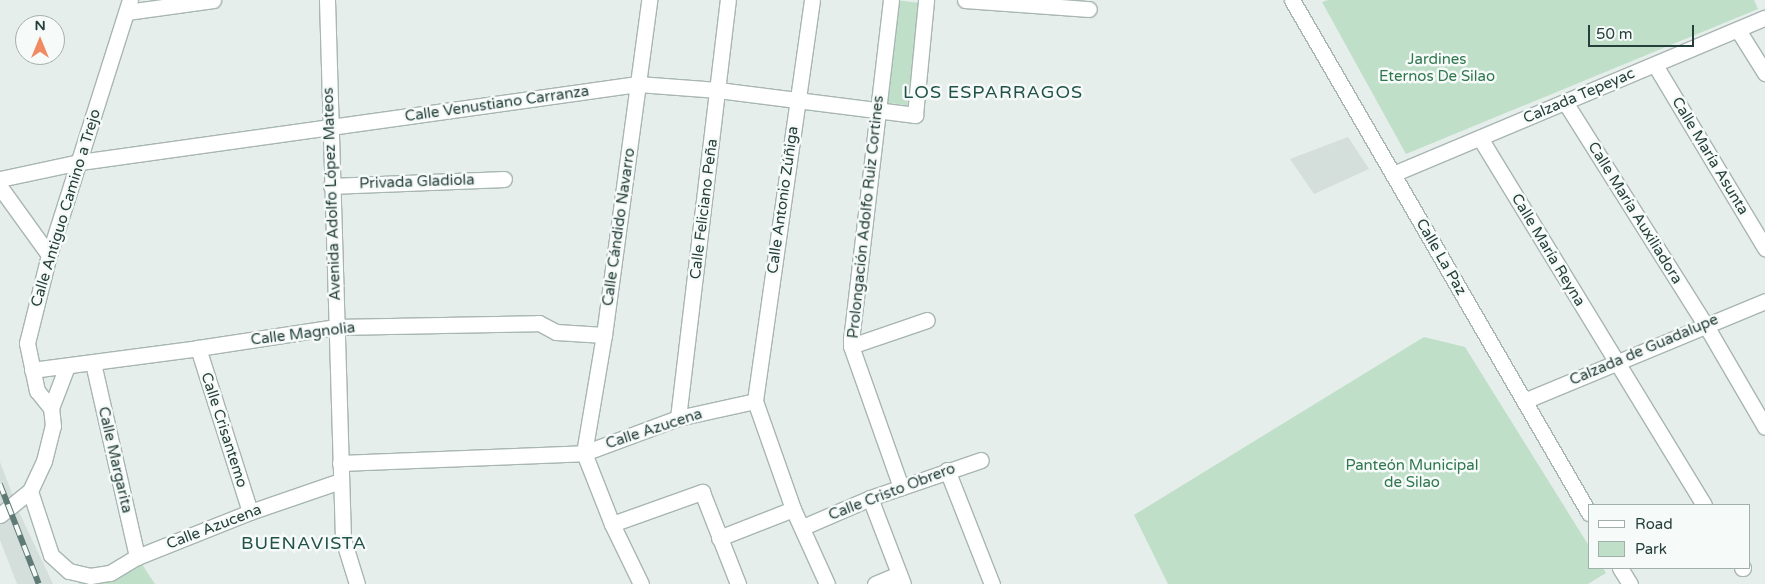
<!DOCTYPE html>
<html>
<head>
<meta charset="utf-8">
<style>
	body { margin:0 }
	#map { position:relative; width:1765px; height:584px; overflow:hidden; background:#e6eeeb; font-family:"Varela Round",sans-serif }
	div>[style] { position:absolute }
	.built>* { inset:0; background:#d4deda }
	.green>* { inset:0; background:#bfdfc9; transform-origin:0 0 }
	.roads { filter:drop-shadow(1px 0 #a8b6b2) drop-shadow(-1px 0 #a8b6b2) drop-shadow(0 1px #a8b6b2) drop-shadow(0 -1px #a8b6b2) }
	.minor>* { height:15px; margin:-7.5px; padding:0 7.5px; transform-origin:7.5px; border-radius:7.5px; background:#fff }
	.rail>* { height:5.5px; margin-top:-2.75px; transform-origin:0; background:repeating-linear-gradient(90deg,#f6faf9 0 11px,#607b75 0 22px); box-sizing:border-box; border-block:1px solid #607b75 }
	span { translate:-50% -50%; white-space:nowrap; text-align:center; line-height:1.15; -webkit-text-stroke:5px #f6faf9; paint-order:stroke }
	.park-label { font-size:15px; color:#2f774d }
	.street-label { font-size:15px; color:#25403a }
	.quarter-label { font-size:18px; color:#215248; letter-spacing:1px }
	.legend { position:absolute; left:1588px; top:504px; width:162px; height:65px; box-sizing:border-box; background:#f6faf9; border:1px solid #a2b0ad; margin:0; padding:6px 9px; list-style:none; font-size:15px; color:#25403a }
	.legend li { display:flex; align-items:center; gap:10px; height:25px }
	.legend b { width:25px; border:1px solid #a2b0ad }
	.north { position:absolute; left:15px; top:15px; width:50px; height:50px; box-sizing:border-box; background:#f6faf9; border:1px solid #a2b0ad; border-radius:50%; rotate:0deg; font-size:14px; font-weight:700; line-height:20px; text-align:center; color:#25403a }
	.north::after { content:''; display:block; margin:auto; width:18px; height:22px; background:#ef8a63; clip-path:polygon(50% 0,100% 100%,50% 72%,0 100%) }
	.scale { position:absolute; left:1588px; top:25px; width:106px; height:22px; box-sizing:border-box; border:2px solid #25403a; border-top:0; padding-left:6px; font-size:15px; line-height:18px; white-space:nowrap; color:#25403a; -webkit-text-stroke:4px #f6faf9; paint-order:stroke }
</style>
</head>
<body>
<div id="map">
	<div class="built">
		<div style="clip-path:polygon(1348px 137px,1369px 169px,1314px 194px,1290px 159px)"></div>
		<div style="clip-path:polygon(0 462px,20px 514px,53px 584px,17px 584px,0 540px)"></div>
	</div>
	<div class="green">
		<div style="left:896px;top:0;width:24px;height:103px;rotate:7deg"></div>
		<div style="clip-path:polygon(1328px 0,1754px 0,1758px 9px,1406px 154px,1322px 2px)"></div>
		<div style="clip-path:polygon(1424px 337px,1465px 347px,1589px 546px,1589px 568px,1603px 568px,1606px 573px,1588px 584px,1168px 584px,1134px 515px)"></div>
		<div style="clip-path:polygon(137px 557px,155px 584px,78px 584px)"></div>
	</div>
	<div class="roads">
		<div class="minor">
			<div style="left:327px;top:0;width:539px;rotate:88.3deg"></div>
			<div style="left:343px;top:539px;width:47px;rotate:72.7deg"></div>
			<div style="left:812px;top:0;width:405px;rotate:98.1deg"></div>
			<div style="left:755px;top:401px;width:114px;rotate:70.6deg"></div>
			<div style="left:793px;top:509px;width:82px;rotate:65.6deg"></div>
			<div style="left:891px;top:0;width:340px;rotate:96.7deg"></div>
			<div style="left:851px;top:338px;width:8px;rotate:90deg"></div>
			<div style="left:851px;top:346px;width:150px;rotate:70.5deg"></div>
			<div style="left:965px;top:0;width:124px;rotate:4.2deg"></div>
			<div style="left:1292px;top:0;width:593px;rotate:59.93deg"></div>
			<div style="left:127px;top:12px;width:87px;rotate:-7.9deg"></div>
			<div style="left:1738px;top:30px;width:51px;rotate:57.9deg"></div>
			<div style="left:1655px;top:65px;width:214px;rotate:59deg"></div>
			<div style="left:1565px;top:102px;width:262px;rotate:57.8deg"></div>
			<div style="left:1705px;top:324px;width:119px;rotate:59.8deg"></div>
			<div style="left:1480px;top:138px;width:430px;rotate:58.6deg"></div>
			<div style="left:1393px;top:174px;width:403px;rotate:-22.8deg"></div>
			<div style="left:0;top:179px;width:82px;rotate:-12deg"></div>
			<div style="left:80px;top:162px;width:563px;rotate:-7.96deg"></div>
			<div style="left:638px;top:84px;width:80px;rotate:4.3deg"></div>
			<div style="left:718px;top:90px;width:199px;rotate:7.2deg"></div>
			<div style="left:915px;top:115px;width:116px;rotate:-84.5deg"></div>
			<div style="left:331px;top:186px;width:173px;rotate:-2.3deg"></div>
			<div style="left:0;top:187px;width:84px;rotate:54.2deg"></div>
			<div style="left:851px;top:346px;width:80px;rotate:-18.9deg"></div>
			<div style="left:198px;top:348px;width:172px;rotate:72.4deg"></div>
			<div style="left:93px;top:363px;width:199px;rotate:77.2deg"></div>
			<div style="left:32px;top:370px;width:167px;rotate:-7.5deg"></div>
			<div style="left:198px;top:348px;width:140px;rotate:-8.7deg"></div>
			<div style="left:336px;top:327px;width:203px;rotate:-1.1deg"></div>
			<div style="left:539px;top:323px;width:19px;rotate:28deg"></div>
			<div style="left:556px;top:332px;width:48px;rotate:3.6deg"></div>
			<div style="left:1524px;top:401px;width:261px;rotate:-22.5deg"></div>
			<div style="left:51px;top:408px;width:45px;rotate:-69.1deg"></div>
			<div style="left:678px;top:418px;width:421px;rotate:-83.2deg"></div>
			<div style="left:340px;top:463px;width:244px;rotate:-2.3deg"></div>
			<div style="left:584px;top:453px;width:100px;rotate:-20.4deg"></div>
			<div style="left:678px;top:418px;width:79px;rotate:-12.4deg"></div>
			<div style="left:947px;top:470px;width:123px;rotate:68.5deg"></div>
			<div style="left:30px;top:491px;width:67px;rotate:71.8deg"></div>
			<div style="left:51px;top:555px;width:24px;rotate:42deg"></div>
			<div style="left:69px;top:571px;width:22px;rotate:13deg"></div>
			<div style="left:90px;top:576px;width:20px;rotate:-9deg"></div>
			<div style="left:110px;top:573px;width:31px;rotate:-31deg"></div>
			<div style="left:137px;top:557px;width:122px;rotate:-21.7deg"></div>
			<div style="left:250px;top:512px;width:95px;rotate:-19deg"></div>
			<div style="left:870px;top:498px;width:92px;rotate:69deg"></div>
			<div style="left:0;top:515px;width:38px;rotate:-39deg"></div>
			<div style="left:30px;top:491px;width:33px;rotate:-65deg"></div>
			<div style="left:44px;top:461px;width:36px;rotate:-76deg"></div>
			<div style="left:53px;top:426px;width:18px;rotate:-96deg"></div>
			<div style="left:51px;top:408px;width:22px;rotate:-129deg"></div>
			<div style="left:37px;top:391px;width:49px;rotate:-101.8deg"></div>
			<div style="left:27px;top:343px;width:91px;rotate:-76deg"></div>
			<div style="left:49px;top:255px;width:268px;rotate:-72.4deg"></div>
			<div style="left:612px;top:524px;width:96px;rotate:-19.6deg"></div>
			<div style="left:702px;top:492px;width:99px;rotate:68.6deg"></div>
			<div style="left:803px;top:527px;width:73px;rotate:-23.4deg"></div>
			<div style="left:870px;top:498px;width:117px;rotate:-18.9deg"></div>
			<div style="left:719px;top:538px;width:79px;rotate:-21.4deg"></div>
			<div style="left:1620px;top:568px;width:19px;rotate:58deg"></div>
			<div style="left:1742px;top:568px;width:1px"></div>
			<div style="left:641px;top:584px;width:67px;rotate:-115.8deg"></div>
			<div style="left:612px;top:524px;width:76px;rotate:-111.5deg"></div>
			<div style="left:584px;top:453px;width:120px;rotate:-80.4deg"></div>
			<div style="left:604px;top:335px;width:338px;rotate:-82.3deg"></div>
			<div style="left:875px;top:584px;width:26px;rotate:-23deg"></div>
		</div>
	</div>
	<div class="rail">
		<div style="left:0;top:484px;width:107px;rotate:68.7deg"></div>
	</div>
	<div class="park-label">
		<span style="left:1437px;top:68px">Jardines<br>Eternos De Silao</span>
		<span style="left:1412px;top:474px">Panteón Municipal<br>de Silao</span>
	</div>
	<div class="street-label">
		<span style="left:1579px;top:96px;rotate:-23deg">Calzada Tepeyac</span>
		<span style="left:497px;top:104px;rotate:-8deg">Calle Venustiano Carranza</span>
		<span style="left:1710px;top:156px;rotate:59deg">Calle María Asunta</span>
		<span style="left:417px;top:182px;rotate:-2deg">Privada Gladiola</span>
		<span style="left:332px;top:194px;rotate:-92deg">Avenida Adolfo López Mateos</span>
		<span style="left:783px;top:200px;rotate:-82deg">Calle Antonio Zúñiga</span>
		<span style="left:66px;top:208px;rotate:-73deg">Calle Antiguo Camino a Trejo</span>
		<span style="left:704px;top:209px;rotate:-83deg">Calle Feliciano Peña</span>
		<span style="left:1635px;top:213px;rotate:58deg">Calle María Auxiliadora</span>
		<span style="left:866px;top:217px;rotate:-84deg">Prolongación Adolfo Ruiz Cortines</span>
		<span style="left:619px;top:227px;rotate:-82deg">Calle Cándido Navarro</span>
		<span style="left:1548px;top:250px;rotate:59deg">Calle María Reyna</span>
		<span style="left:1441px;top:257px;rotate:60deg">Calle La Paz</span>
		<span style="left:303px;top:334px;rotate:-7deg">Calle Magnolia</span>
		<span style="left:1644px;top:350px;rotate:-23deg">Calzada de Guadalupe</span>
		<span style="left:654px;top:429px;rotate:-18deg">Calle Azucena</span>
		<span style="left:224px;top:430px;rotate:72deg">Calle Crisantemo</span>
		<span style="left:115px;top:460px;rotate:77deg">Calle Margarita</span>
		<span style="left:892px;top:492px;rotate:-21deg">Calle Cristo Obrero</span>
		<span style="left:214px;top:527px;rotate:-21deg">Calle Azucena</span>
	</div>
	<div class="quarter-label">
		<span style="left:993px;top:92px">LOS ESPARRAGOS</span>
		<span style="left:304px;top:543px">BUENAVISTA</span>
	</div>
	<ul class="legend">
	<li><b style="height:6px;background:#fff"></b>Road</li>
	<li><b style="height:14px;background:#bfdfc9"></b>Park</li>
	</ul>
	<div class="north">N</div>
	<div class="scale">50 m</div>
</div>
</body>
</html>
